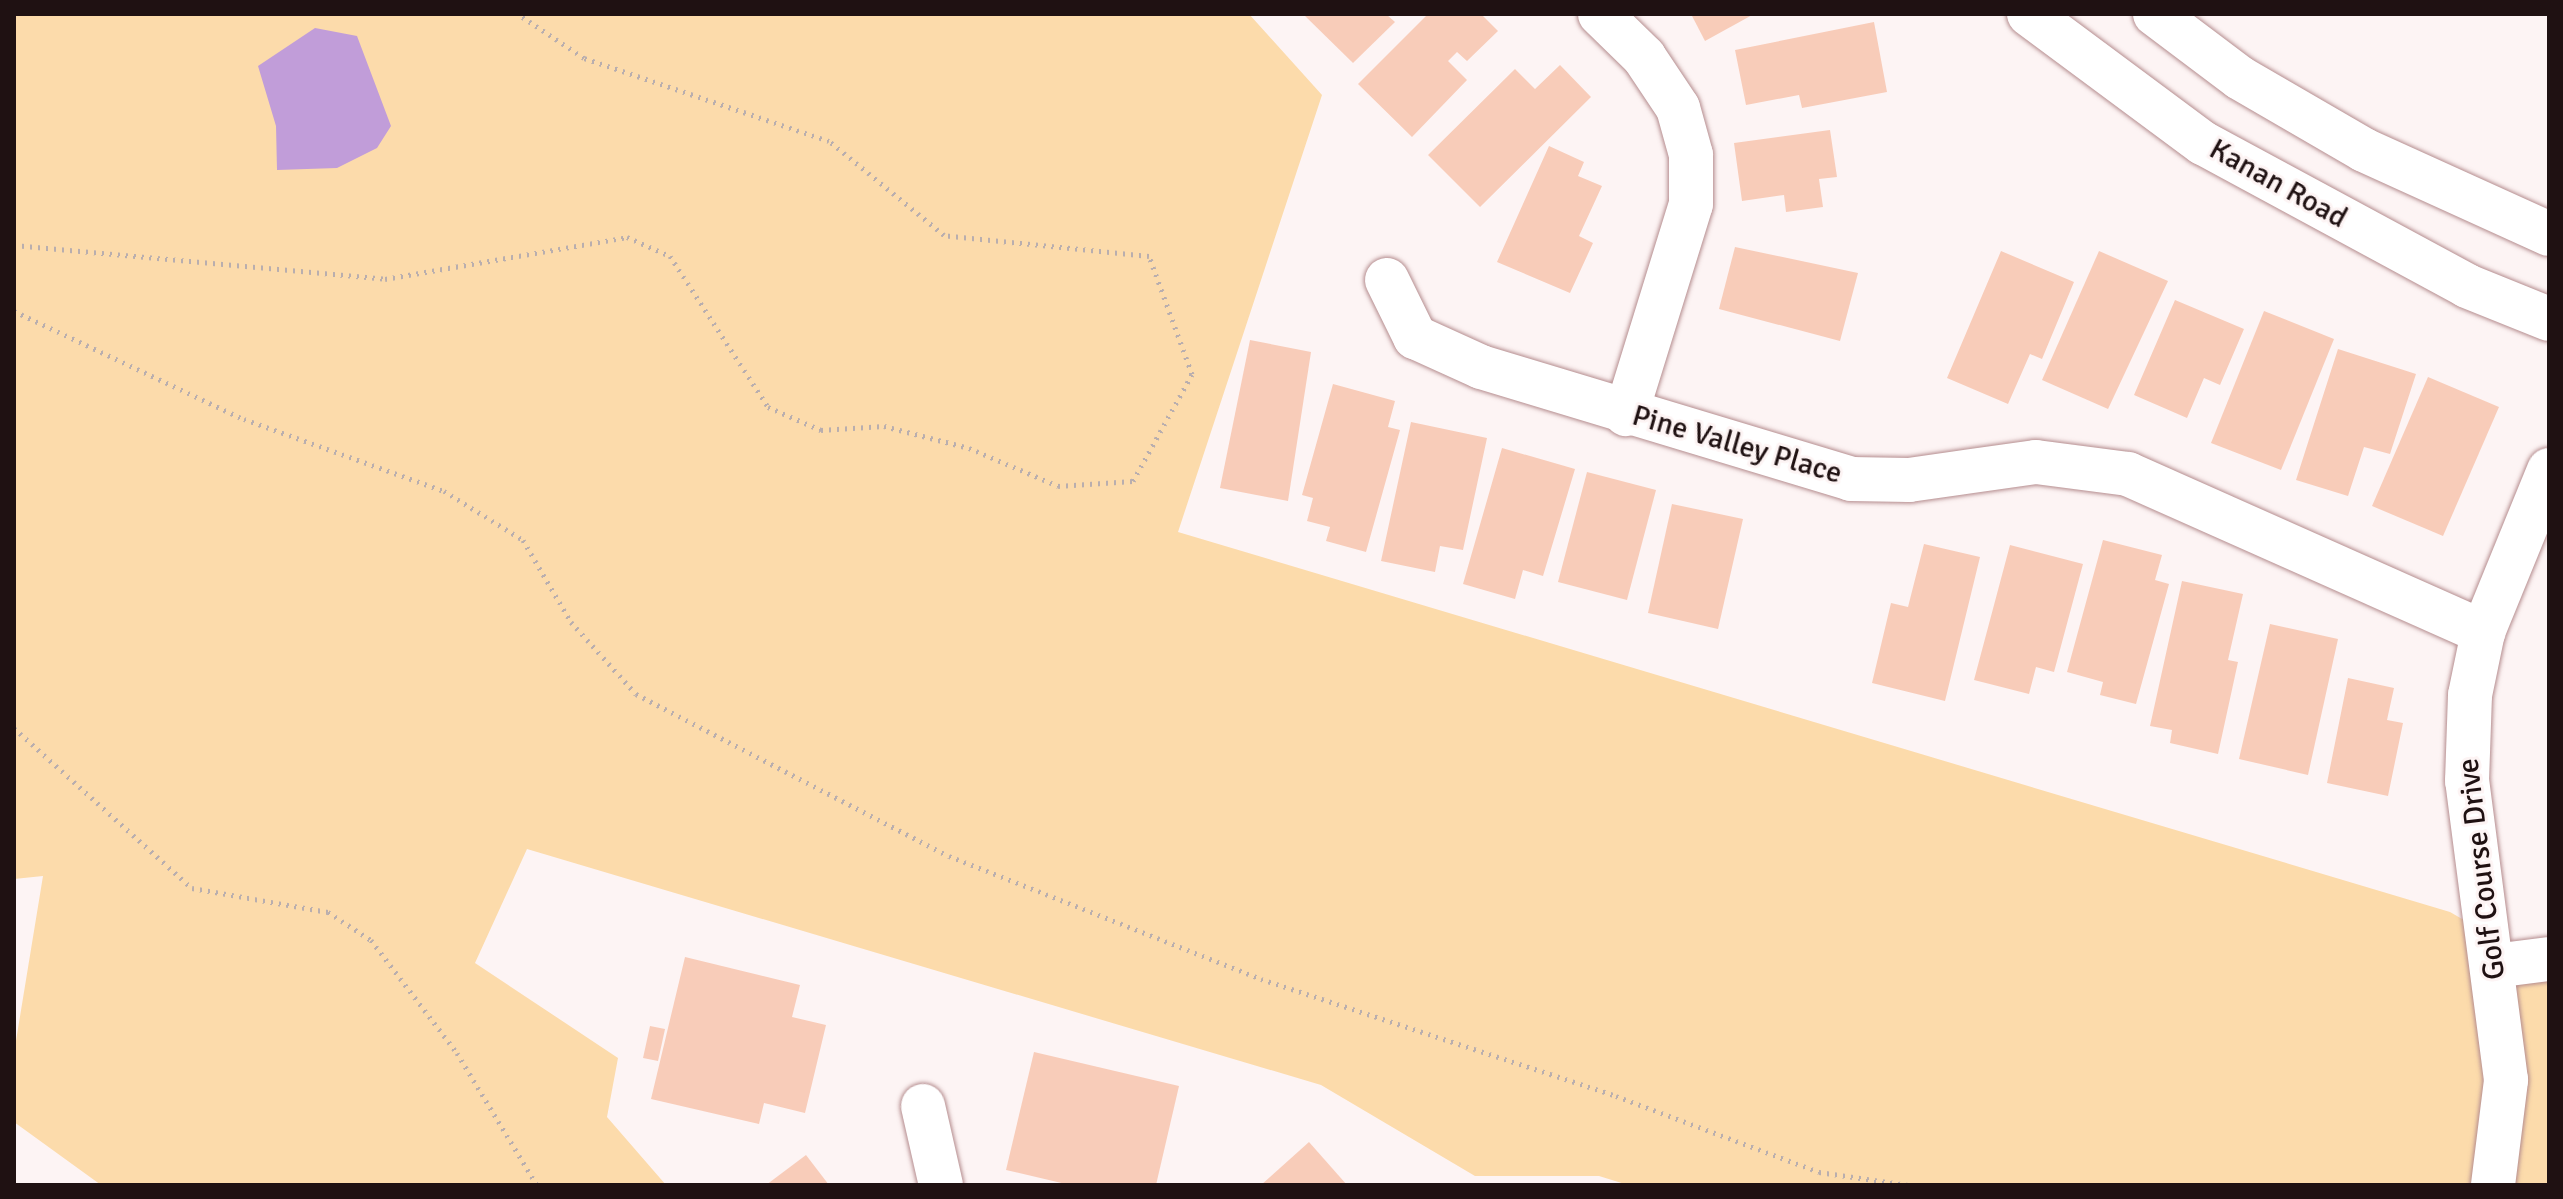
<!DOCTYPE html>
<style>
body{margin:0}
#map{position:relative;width:2563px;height:1199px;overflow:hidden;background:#fdf4f4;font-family:Signika,sans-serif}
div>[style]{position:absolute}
.green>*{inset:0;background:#fcdbab}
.water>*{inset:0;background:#c19dd9}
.building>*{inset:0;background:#f8ccb9}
.path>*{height:5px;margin-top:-2.5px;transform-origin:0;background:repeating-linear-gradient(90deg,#b9aeae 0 2px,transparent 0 8px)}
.roads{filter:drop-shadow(0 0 2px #b58d8f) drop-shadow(0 0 2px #b58d8f)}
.street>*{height:44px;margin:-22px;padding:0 22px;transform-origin:22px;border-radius:22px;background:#fff}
.secondary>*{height:44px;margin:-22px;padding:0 22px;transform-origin:22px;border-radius:22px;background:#fff}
span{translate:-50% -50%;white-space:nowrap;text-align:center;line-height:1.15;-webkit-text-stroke:6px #fdf4f4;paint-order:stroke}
.street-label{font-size:30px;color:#1f1112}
.frame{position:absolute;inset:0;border:16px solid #1f1112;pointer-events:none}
</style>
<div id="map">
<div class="green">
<i style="clip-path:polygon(14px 14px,1249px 14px,1322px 95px,1178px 532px,2450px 912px,2549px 969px,2549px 1185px,1628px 1185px,1599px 1176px,1475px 1176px,1321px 1085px,527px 849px,475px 963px,618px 1058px,607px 1117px,666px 1185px,101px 1185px,14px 1122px,14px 1053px,43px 876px,14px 879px)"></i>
</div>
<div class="water">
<i style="clip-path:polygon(315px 28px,357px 36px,391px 126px,377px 148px,337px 168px,277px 170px,276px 126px,258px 66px)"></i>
</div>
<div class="building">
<i style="clip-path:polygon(1303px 14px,1386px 14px,1395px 22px,1353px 63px)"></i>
<i style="clip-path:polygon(1428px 14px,1481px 14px,1498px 31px,1467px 61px,1457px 52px,1448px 61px,1467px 80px,1412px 137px,1358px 84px)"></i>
<i style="clip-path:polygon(1691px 14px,1754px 14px,1705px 41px)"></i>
<i style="clip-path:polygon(1874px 22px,1887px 92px,1802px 108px,1799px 95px,1746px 105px,1735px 50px)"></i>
<i style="clip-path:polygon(1560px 65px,1591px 97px,1480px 207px,1428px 155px,1515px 69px,1535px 89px)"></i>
<i style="clip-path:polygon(1830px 130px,1837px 177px,1819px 179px,1823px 207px,1786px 212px,1784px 195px,1742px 201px,1734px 143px)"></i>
<i style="clip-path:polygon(1549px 146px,1584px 162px,1578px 176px,1602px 186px,1579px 236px,1593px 243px,1570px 293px,1497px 262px)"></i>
<i style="clip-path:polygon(1735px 247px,1858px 273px,1840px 341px,1719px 309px)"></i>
<i style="clip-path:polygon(2001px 251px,2074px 282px,2042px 359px,2030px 354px,2008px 404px,1947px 378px)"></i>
<i style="clip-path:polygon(2099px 251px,2168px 281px,2108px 409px,2042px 380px)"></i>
<i style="clip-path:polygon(2175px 300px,2244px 329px,2220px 385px,2204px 378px,2187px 418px,2134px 395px)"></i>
<i style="clip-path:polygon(2264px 311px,2334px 339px,2281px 470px,2211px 443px)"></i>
<i style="clip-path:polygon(1250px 340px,1311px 352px,1288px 501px,1220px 488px)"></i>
<i style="clip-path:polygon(2338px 349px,2416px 374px,2390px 454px,2364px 447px,2348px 496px,2296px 480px)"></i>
<i style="clip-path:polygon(2428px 377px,2499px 407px,2443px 536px,2372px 506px)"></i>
<i style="clip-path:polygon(1333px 384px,1395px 401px,1388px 427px,1400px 430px,1366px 552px,1326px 541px,1330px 527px,1307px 521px,1313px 498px,1302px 495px)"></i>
<i style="clip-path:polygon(1411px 422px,1487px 438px,1463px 550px,1440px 546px,1435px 572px,1381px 561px)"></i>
<i style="clip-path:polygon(1502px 448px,1575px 469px,1543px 576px,1523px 570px,1515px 599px,1463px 584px)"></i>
<i style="clip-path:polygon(1587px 472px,1656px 490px,1627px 600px,1558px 582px)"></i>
<i style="clip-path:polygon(1672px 504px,1743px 519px,1718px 629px,1648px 613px)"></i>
<i style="clip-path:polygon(2103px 540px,2162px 555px,2155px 580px,2169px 584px,2136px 704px,2100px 695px,2103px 682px,2067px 672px)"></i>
<i style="clip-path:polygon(1924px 544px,1980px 557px,1945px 701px,1872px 683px,1891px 603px,1908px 607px)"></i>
<i style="clip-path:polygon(2010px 545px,2083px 564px,2054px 672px,2036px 667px,2029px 694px,1974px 680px)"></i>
<i style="clip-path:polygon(2182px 581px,2243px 594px,2228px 660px,2238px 662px,2218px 754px,2170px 743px,2172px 730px,2150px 726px)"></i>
<i style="clip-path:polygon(2270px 624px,2338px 639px,2308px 775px,2239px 759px)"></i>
<i style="clip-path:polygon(2348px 678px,2394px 688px,2387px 720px,2403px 723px,2388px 796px,2327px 783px)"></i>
<i style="clip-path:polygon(685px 957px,800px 985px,792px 1017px,826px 1025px,805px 1113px,764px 1103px,759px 1124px,651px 1099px)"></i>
<i style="clip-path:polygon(650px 1026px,665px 1029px,658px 1061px,643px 1058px)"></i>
<i style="clip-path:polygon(1034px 1052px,1179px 1086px,1156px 1185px,1070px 1185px,1006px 1170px)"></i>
<i style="clip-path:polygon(1309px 1142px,1347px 1185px,1261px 1185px)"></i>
<i style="clip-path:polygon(806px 1155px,829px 1185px,766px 1185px)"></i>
</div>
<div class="path">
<i style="left:14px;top:245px;width:373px;rotate:5.2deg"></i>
<i style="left:385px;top:279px;width:246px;rotate:-9.8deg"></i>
<i style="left:627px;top:237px;width:47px;rotate:23.8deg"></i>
<i style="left:670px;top:256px;width:180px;rotate:57deg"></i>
<i style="left:768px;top:407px;width:58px;rotate:23.5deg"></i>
<i style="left:821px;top:430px;width:63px;rotate:-3.6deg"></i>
<i style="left:884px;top:426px;width:88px;rotate:14.5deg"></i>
<i style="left:969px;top:448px;width:97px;rotate:23.1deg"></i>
<i style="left:1058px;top:486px;width:75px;rotate:-3.8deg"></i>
<i style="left:1133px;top:481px;width:122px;rotate:-61.1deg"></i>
<i style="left:1192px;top:374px;width:126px;rotate:-110deg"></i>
<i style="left:1149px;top:256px;width:206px;rotate:-174.2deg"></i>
<i style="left:944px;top:235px;width:149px;rotate:-140.7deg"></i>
<i style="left:829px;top:141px;width:259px;rotate:-161.3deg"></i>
<i style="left:584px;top:58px;width:79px;rotate:-146.3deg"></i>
<i style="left:14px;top:311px;width:254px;rotate:25.2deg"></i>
<i style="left:244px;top:419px;width:213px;rotate:19.8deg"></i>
<i style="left:444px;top:491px;width:93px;rotate:31.8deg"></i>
<i style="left:523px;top:540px;width:95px;rotate:59.7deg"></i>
<i style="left:571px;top:622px;width:97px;rotate:47.9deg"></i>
<i style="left:636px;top:694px;width:352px;rotate:27.4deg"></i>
<i style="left:949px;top:856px;width:335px;rotate:21.5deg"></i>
<i style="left:1261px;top:979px;width:374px;rotate:18.2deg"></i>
<i style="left:1616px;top:1096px;width:217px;rotate:20.5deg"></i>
<i style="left:1819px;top:1172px;width:90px;rotate:8.3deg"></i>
<i style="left:14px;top:728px;width:239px;rotate:42deg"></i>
<i style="left:192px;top:888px;width:138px;rotate:10deg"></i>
<i style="left:328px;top:912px;width:51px;rotate:33.1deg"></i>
<i style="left:371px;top:940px;width:142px;rotate:52.7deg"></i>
<i style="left:457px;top:1053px;width:154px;rotate:58.8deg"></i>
</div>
<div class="roads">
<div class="street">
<i style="left:1600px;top:14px;width:62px;rotate:44.3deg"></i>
<i style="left:1644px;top:57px;width:61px;rotate:56.3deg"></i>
<i style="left:1678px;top:108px;width:49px;rotate:74.5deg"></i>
<i style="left:1691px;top:155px;width:49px;rotate:90deg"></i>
<i style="left:1691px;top:204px;width:220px;rotate:107.2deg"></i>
<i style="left:1387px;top:280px;width:64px;rotate:63.8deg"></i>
<i style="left:1415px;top:337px;width:72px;rotate:24.4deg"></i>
<i style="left:1481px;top:367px;width:387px;rotate:16.8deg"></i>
<i style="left:1851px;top:479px;width:58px;rotate:1deg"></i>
<i style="left:1909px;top:480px;width:128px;rotate:-8.1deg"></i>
<i style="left:2036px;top:462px;width:93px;rotate:7.4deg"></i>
<i style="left:2128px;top:474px;width:389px;rotate:24deg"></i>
<i style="left:2494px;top:966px;width:55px;rotate:-7.3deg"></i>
<i style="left:923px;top:1106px;width:81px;rotate:77.2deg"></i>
<i style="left:2493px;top:1185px;width:106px;rotate:-82.9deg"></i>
<i style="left:2506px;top:1080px;width:302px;rotate:-97.4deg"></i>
<i style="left:2467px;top:781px;width:86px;rotate:-88deg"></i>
<i style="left:2470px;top:695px;width:64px;rotate:-78.3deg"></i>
<i style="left:2483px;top:632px;width:175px;rotate:-67.8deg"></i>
</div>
<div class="secondary">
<i style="left:2029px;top:14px;width:217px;rotate:36.6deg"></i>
<i style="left:2203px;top:143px;width:300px;rotate:28.4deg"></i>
<i style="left:2467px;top:286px;width:88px;rotate:21.9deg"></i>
<i style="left:2155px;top:14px;width:106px;rotate:37deg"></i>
<i style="left:2240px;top:78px;width:143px;rotate:30.1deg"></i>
<i style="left:2364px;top:150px;width:203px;rotate:24.4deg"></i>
</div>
</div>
<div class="street-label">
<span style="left:2278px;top:184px;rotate:29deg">Kanan Road</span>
<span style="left:1737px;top:445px;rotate:16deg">Pine Valley Place</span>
<span style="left:2482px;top:869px;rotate:-97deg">Golf Course Drive</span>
</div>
<div class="frame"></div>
</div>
